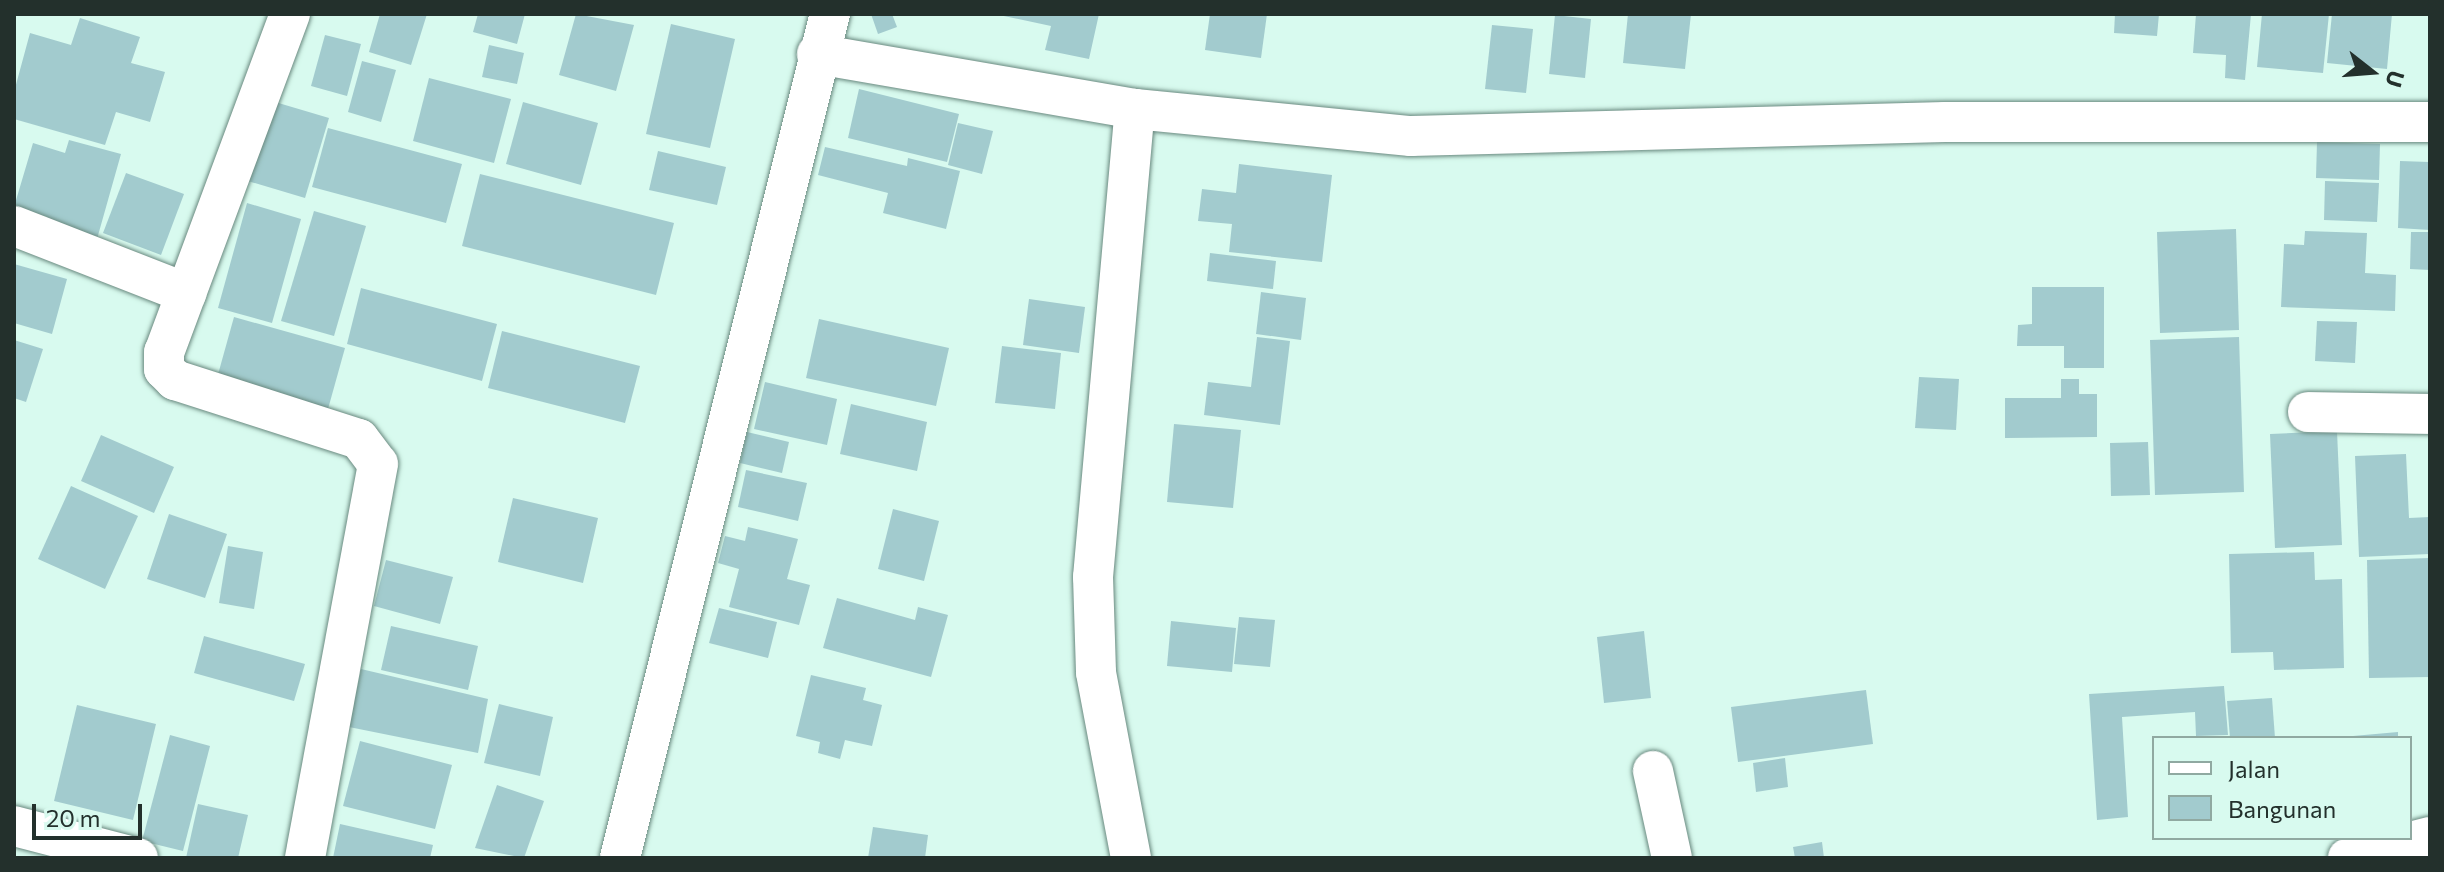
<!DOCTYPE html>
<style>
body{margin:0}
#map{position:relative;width:2444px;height:872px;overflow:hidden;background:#d8faef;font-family:Commissioner,sans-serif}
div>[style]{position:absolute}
.building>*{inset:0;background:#a2cbce}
.roads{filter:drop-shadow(0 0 2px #69897f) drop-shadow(0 0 2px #69897f)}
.minor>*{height:40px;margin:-20px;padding:0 20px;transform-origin:20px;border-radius:20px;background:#fff}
span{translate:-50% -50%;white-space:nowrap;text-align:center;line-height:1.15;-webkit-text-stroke:8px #d8faef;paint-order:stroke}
.frame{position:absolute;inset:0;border:16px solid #23302c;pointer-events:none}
.legend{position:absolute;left:2152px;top:736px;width:260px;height:104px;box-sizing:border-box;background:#d8faef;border:2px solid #90a9a1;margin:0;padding:10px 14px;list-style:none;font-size:24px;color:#23302c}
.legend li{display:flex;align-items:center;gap:16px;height:40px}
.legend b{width:40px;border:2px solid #90a9a1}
.north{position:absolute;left:2332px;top:32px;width:80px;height:80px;-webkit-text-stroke:6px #d8faef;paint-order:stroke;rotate:107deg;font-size:22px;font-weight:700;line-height:32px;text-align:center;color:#23302c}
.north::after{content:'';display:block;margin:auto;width:28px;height:36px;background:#23302c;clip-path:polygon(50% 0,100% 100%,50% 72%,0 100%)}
.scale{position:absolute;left:32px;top:804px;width:110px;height:36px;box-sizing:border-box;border:4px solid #23302c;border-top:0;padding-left:10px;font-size:24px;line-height:28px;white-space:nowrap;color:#23302c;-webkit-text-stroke:6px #d8faef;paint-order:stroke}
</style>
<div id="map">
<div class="building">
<i style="clip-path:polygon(380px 14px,427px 14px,411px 65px,369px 52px)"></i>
<i style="clip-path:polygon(478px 14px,525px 14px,517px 44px,473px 32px)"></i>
<i style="clip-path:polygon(576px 14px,634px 25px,616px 91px,559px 75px)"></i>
<i style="clip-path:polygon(871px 14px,892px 14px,897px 27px,878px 34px)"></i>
<i style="clip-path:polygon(1099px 14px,1089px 59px,1045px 50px,1051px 26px,999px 15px)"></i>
<i style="clip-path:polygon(1210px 14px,1267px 14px,1261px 58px,1205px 50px)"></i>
<i style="clip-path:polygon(1628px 14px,1691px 14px,1685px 69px,1623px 63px)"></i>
<i style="clip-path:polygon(2115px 14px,2159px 14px,2157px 36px,2114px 33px)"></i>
<i style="clip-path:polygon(2196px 14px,2251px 14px,2245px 80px,2225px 78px,2226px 55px,2193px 53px)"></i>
<i style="clip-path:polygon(2262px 14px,2329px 14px,2323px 73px,2257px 67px)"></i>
<i style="clip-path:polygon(2332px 14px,2392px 14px,2387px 69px,2327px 63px)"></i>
<i style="clip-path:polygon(1555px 15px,1591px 19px,1585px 78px,1549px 74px)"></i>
<i style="clip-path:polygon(80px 18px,140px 37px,131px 63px,165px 72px,150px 122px,116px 112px,105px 145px,14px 119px,14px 92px,30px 33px,71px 45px)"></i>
<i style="clip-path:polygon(671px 24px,735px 39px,710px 148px,646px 134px)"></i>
<i style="clip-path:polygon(1492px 25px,1533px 29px,1526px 93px,1485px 89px)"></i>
<i style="clip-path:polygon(325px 35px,361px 44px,347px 96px,311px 86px)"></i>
<i style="clip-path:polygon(489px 45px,524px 53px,517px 84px,482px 77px)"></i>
<i style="clip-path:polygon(362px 61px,396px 70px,381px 122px,348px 112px)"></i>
<i style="clip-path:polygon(429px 78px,511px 99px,494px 163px,413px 141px)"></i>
<i style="clip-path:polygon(859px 89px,959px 114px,947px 162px,848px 138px)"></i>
<i style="clip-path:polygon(265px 99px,329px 118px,305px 198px,241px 179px)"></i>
<i style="clip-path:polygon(523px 102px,598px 123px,581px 185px,506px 164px)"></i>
<i style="clip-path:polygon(958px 123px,993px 131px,982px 174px,948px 165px)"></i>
<i style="clip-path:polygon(328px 128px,462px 164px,446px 223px,312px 187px)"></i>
<i style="clip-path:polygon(69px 140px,121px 154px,97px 239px,45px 224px,47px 217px,14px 207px,33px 143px,65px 153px)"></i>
<i style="clip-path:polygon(2317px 142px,2380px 144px,2379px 180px,2316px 178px)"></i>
<i style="clip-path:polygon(825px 147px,907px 166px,908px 158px,960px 171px,946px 229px,883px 213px,888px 193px,818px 175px)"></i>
<i style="clip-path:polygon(658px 151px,726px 167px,717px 205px,649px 190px)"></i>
<i style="clip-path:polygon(2400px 161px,2429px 162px,2430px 230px,2398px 228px)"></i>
<i style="clip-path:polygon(1239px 164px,1332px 175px,1322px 262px,1229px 252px,1232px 224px,1198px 221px,1202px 189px,1236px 193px)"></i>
<i style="clip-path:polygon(126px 173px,184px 194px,161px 255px,103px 233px)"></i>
<i style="clip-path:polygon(480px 174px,674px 223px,656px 295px,462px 246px)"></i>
<i style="clip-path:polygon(2325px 181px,2379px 183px,2377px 222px,2324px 220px)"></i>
<i style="clip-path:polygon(247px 203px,301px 219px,272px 323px,218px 308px)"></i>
<i style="clip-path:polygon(314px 211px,366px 226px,334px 336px,281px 321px)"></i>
<i style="clip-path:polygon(2236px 229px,2239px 330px,2160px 333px,2157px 232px)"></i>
<i style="clip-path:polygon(2305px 231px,2367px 233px,2365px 273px,2396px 275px,2395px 311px,2281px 307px,2284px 244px,2304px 245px)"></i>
<i style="clip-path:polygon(2411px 232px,2430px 232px,2430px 270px,2410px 269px)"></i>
<i style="clip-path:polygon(1210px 253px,1276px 261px,1273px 289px,1207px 281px)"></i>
<i style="clip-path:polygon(14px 264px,67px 279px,52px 334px,14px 323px)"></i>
<i style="clip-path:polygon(2032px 287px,2104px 287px,2104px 368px,2064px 368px,2064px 346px,2017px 346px,2018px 325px,2032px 324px)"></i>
<i style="clip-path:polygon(361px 288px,497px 324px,482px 381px,347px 344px)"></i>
<i style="clip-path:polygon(1261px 292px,1306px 298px,1301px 340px,1256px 334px)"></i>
<i style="clip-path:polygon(1029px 299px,1085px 307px,1079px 353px,1023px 345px)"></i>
<i style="clip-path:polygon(234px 317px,345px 348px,328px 409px,217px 378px)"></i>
<i style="clip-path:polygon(819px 319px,949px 348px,936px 406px,806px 378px)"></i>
<i style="clip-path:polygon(2317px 321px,2357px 322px,2355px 363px,2315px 361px)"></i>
<i style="clip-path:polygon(502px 331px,640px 366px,625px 423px,488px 388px)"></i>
<i style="clip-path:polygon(1257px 337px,1290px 341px,1280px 425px,1204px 415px,1208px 382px,1251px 387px)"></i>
<i style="clip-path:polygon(2239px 337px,2244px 492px,2155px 495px,2150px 340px)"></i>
<i style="clip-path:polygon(14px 340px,43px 349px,26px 402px,14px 398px)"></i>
<i style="clip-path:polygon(1002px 346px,1061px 353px,1055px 409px,995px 403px)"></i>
<i style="clip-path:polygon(1919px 377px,1959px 379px,1956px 430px,1915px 428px)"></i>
<i style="clip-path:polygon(2061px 379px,2079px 379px,2079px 394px,2097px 394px,2097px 437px,2005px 438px,2005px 398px,2061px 398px)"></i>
<i style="clip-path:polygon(765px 382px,837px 399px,827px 445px,754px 429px)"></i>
<i style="clip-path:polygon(851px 404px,927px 422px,917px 471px,840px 454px)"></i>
<i style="clip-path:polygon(1174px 424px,1241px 430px,1233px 508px,1167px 502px)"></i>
<i style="clip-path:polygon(2337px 431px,2342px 545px,2275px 548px,2270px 434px)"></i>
<i style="clip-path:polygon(747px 432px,789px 442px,782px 473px,740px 463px)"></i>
<i style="clip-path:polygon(101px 435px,174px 467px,154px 513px,81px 481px)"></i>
<i style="clip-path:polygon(2148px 442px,2150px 495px,2111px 496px,2110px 443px)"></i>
<i style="clip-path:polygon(2406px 454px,2409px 518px,2430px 517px,2430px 554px,2359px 557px,2355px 456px)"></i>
<i style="clip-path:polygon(746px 470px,807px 483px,798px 521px,738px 507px)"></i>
<i style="clip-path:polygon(71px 486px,138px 516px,105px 589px,38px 559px)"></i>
<i style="clip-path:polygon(513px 498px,598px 518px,583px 583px,498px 562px)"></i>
<i style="clip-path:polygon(893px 509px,939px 521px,924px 581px,878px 569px)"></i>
<i style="clip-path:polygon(169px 514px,227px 534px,205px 598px,147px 579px)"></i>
<i style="clip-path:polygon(748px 527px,798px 539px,787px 579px,810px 585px,799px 625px,729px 607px,739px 569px,718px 563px,725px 536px,745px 541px)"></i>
<i style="clip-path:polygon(228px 546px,263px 552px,254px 609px,219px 603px)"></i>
<i style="clip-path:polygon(2314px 552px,2315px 580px,2342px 579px,2344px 668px,2274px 670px,2273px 652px,2231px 653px,2229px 554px)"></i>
<i style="clip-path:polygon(2430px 558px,2430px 677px,2369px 678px,2367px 560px)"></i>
<i style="clip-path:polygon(386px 560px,453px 577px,440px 624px,374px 606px)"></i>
<i style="clip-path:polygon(837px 598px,915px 620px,918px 607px,948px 615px,931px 677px,823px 648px)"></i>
<i style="clip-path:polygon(719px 608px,777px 622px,768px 658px,709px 643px)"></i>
<i style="clip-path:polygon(1239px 617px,1275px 620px,1270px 667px,1234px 664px)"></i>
<i style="clip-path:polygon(1171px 621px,1236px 628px,1232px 672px,1167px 666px)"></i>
<i style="clip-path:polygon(391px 626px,478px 646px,468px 690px,381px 670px)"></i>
<i style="clip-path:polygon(1644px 631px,1651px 698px,1604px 703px,1597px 637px)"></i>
<i style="clip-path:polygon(204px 636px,305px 664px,294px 701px,194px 673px)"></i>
<i style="clip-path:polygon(361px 669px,488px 699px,478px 753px,349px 727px)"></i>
<i style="clip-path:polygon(811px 675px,866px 688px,863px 700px,882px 705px,872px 746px,845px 740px,840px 759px,818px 753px,820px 742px,796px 736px)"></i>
<i style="clip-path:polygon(2224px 686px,2228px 735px,2196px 736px,2195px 712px,2122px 717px,2128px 817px,2097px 820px,2089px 694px)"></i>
<i style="clip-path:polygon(1866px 690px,1873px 744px,1738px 762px,1731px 707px)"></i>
<i style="clip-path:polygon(2272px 698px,2275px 738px,2230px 738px,2227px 701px)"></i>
<i style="clip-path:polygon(499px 704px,553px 717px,540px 776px,484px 763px)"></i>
<i style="clip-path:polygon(77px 705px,156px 724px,133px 820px,54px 801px)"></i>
<i style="clip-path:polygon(2398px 732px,2398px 738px,2353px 738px,2353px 736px)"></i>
<i style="clip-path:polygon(170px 735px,210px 746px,183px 851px,142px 841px)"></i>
<i style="clip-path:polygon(360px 741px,452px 765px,435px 829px,343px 806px)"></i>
<i style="clip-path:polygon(1785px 758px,1788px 787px,1756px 792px,1753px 763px)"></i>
<i style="clip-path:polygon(497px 785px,544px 801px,524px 858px,475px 848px)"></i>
<i style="clip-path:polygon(198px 804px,248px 815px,238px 858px,186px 858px)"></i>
<i style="clip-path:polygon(340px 824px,433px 845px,430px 858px,333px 858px)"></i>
<i style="clip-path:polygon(873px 827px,928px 835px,925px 858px,868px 858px)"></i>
<i style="clip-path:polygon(1822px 842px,1824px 858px,1795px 858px,1793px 847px)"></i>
</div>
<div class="roads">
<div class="minor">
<i style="left:290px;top:14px;width:361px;rotate:110.4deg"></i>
<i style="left:164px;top:352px;width:17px;rotate:90deg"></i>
<i style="left:164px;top:369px;width:16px;rotate:45deg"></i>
<i style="left:175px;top:380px;width:193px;rotate:17.8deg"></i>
<i style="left:359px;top:439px;width:31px;rotate:53deg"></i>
<i style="left:378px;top:464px;width:401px;rotate:100.5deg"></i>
<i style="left:817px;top:54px;width:323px;rotate:9.8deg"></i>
<i style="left:1135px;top:109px;width:277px;rotate:5.6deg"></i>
<i style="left:1411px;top:136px;width:534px;rotate:-1.5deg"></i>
<i style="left:1945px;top:122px;width:485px"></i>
<i style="left:14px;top:226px;width:185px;rotate:21.3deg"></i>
<i style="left:2308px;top:412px;width:122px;rotate:0.9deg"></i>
<i style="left:1653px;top:771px;width:89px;rotate:77.7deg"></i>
<i style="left:14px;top:826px;width:128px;rotate:14.5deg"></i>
<i style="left:620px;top:858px;width:870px;rotate:-76.03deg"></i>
<i style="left:1131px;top:858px;width:189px;rotate:-100.7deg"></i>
<i style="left:1096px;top:672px;width:95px;rotate:-91.8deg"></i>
<i style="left:1093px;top:577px;width:470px;rotate:-84.9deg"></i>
<i style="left:2348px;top:858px;width:85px;rotate:-14.4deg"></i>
</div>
</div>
<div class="frame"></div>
<ul class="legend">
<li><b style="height:10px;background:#fff"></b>Jalan</li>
<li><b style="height:22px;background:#a2cbce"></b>Bangunan</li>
</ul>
<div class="north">U</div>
<div class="scale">20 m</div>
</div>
